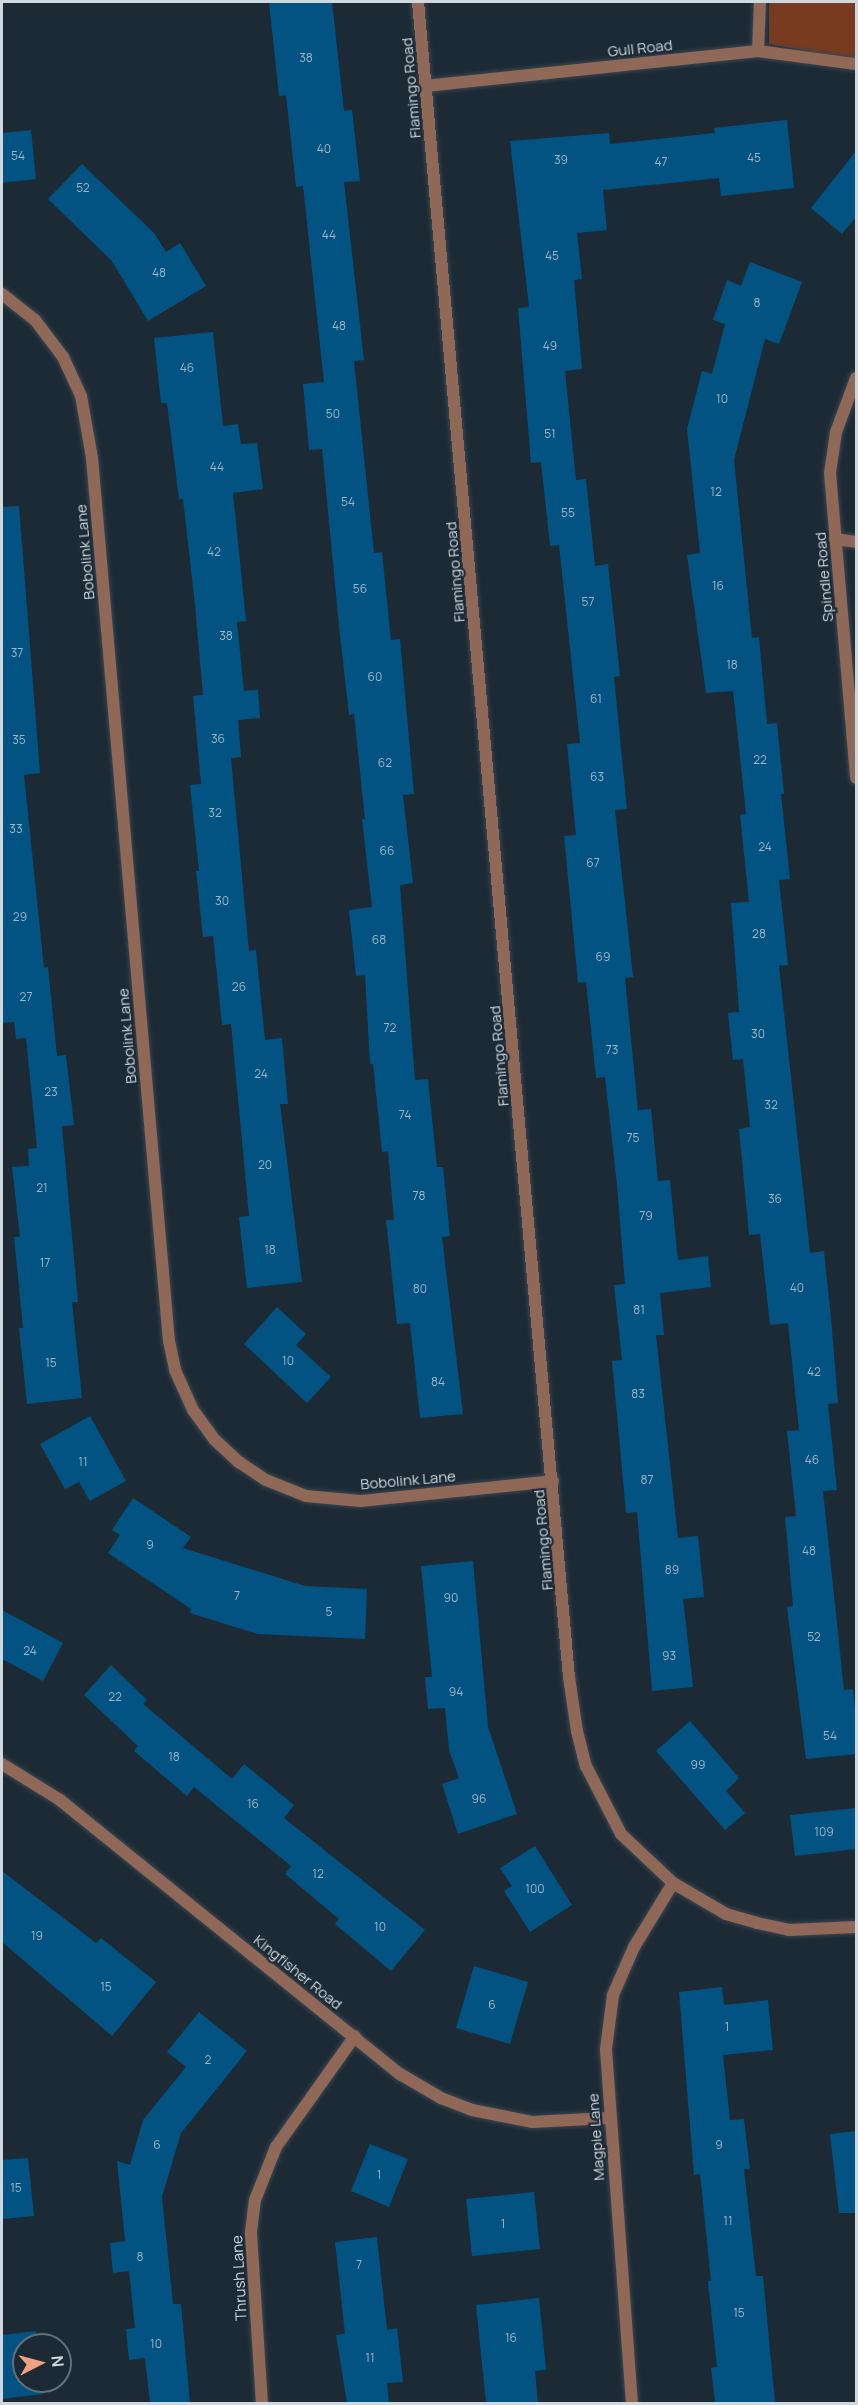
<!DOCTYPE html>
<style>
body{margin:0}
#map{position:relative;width:858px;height:2405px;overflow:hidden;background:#1c2a35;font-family:Manrope,sans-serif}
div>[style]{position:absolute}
.green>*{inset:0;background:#793b1f}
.building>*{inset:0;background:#025381}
.roads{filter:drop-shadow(0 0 2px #394650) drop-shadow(0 0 2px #394650)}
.street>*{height:12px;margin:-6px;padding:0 6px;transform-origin:6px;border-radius:6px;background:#8f6857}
span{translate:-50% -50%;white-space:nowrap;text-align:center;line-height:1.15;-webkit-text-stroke:4.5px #1c2a35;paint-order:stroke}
.number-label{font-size:12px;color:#9cb7c8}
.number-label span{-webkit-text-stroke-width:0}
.street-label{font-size:15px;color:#cfd8df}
.frame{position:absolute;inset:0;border:3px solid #cfd8df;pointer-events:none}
.north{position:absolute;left:12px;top:2333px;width:60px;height:60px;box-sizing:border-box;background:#1c2a35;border:2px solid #647079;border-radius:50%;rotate:84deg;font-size:16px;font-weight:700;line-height:24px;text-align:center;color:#cfd8df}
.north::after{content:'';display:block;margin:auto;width:21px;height:27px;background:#f2a17e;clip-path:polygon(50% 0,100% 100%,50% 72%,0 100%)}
</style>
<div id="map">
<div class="green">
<i style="clip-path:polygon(769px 2px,856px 2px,856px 60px,769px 44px)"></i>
</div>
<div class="building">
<i style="clip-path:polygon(269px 2px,332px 2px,344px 111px,352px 110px,360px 181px,344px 182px,364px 360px,354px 361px,374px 553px,382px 552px,391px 640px,400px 639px,414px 794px,403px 795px,413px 883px,400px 885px,415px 1080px,428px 1079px,437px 1167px,443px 1167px,450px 1236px,442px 1237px,463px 1414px,420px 1418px,410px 1323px,397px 1324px,386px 1220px,394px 1220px,388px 1151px,382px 1152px,373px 1064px,370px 1064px,365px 975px,356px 976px,349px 910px,372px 907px,362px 819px,365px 819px,354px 714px,349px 715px,339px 626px,322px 449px,309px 450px,303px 384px,324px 382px,303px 186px,296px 187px,286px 95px,279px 96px)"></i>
<i style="clip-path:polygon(787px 120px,794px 188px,721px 196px,719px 178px,603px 190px,607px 230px,577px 233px,582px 279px,574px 280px,582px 369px,565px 371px,576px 480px,586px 479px,595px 566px,608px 564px,620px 676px,614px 677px,627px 809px,615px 810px,633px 977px,625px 978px,638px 1110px,651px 1109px,658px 1181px,670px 1180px,678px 1260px,708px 1256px,711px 1287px,660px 1293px,664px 1335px,656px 1335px,678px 1538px,698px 1536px,704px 1597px,683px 1599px,693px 1687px,652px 1691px,637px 1512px,626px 1513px,612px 1361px,622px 1360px,614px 1285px,625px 1284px,617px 1185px,605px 1077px,596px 1078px,586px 982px,578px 983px,564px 836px,576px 835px,567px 744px,580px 743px,559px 545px,550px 546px,541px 462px,531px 463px,518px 308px,529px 307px,510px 141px,609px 133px,610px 144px,715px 133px,714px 128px)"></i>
<i style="clip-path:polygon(31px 130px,36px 179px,2px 183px,2px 133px)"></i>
<i style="clip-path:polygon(856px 151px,856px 217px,842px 234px,811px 208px)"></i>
<i style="clip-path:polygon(82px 164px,154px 233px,166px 252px,180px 243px,206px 286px,148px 321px,112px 261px,48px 199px)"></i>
<i style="clip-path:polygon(750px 262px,802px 282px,779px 344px,765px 339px,734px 460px,752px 638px,759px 637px,767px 724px,777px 723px,784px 794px,781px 794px,790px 879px,779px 880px,788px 965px,779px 966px,810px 1253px,824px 1251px,831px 1318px,838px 1403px,828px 1404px,837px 1490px,823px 1491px,844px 1690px,853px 1689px,856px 1718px,856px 1754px,806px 1759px,787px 1607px,793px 1606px,785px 1517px,796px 1516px,787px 1431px,799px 1430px,788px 1323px,770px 1325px,760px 1234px,749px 1235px,739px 1129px,750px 1127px,743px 1059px,733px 1060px,728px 1013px,739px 1012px,731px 903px,749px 902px,740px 815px,746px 814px,733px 691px,706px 693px,687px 555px,700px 553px,687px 429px,702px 371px,712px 374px,725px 324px,713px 320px,727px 280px,741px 286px)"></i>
<i style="clip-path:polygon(213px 332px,223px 426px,238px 424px,241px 444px,257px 443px,263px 489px,233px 493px,246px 621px,237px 622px,244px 691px,258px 690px,260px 718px,238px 720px,241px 757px,231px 758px,249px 951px,256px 950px,265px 1040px,282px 1038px,288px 1104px,280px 1104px,302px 1282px,247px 1288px,239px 1217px,249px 1216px,231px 1024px,222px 1025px,213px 936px,203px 937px,196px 871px,199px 871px,190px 785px,201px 784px,193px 696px,203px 695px,195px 605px,183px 499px,179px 499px,167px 403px,161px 403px,154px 338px)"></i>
<i style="clip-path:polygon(19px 506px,40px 773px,24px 775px,44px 968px,48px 967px,57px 1056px,66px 1055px,74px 1125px,62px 1126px,78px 1302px,72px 1302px,82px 1398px,27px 1404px,19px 1328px,23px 1328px,14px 1237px,20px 1237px,12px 1167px,29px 1166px,28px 1149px,37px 1148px,26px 1038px,16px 1039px,14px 1022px,2px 1023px,2px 507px)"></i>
<i style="clip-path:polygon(277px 1307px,306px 1334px,296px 1345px,331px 1377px,307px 1403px,244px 1344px)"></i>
<i style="clip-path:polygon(90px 1416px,126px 1481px,90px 1501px,79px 1482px,65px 1489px,40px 1444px)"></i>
<i style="clip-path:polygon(133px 1498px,191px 1537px,183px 1548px,305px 1586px,367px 1589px,365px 1639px,258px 1634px,190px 1613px,191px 1609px,108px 1553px,120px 1535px,112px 1530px)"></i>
<i style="clip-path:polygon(473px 1561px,488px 1727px,517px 1814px,458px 1834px,442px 1784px,459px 1778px,449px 1750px,445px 1708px,428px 1709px,425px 1677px,432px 1677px,421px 1566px)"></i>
<i style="clip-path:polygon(2px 1610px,63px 1643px,43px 1681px,2px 1659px)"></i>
<i style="clip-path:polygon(111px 1665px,147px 1700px,143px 1704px,232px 1779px,244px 1764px,294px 1805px,284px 1818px,425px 1930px,391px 1971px,335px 1924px,339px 1919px,285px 1874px,291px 1866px,194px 1787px,187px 1796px,134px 1751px,138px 1746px,84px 1695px)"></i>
<i style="clip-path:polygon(690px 1721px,739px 1778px,726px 1791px,745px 1813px,725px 1830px,656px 1751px)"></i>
<i style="clip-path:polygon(856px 1808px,856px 1849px,795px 1856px,790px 1815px)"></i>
<i style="clip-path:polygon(535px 1846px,572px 1905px,530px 1932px,504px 1891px,512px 1886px,500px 1868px)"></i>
<i style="clip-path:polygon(2px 1871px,96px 1943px,101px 1938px,156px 1982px,112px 2036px,2px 1942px)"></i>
<i style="clip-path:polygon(474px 1966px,528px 1982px,510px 2044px,456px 2028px)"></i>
<i style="clip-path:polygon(722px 1987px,724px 2005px,768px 2000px,773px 2050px,723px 2055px,730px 2120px,744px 2119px,750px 2169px,744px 2169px,756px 2276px,763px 2276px,775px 2403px,715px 2403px,711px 2368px,717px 2367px,708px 2281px,711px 2281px,700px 2174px,694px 2175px,679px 1992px)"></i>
<i style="clip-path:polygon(199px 2012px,247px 2051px,181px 2133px,162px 2197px,173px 2304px,181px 2304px,190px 2403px,150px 2403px,145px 2358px,129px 2360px,126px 2329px,135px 2328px,129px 2271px,113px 2273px,110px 2243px,125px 2241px,117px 2161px,130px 2165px,143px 2120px,186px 2067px,167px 2052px)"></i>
<i style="clip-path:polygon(856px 2131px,856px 2213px,839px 2213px,830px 2134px)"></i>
<i style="clip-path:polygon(370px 2144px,408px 2159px,389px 2207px,351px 2191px)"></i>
<i style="clip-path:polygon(28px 2158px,34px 2216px,2px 2219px,2px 2160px)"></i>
<i style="clip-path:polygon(534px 2192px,540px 2249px,472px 2256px,466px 2199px)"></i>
<i style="clip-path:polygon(377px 2237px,387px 2330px,397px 2328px,403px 2382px,387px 2383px,389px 2403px,347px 2403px,336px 2335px,345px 2334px,335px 2242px)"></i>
<i style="clip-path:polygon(539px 2298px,546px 2370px,535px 2371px,538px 2403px,486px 2403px,476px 2305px)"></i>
<i style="clip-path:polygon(36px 2331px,38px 2345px,24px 2345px,24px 2381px,42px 2381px,43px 2394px,2px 2399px,2px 2335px)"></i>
</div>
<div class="roads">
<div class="street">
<i style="left:418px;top:2px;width:1682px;rotate:84.85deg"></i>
<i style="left:569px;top:1677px;width:55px;rotate:81.6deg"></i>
<i style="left:577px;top:1731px;width:36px;rotate:76deg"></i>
<i style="left:586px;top:1766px;width:76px;rotate:62.8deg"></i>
<i style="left:621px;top:1834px;width:71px;rotate:43.3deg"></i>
<i style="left:673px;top:1883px;width:61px;rotate:30.3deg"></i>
<i style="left:726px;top:1914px;width:32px;rotate:16deg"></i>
<i style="left:757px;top:1923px;width:33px;rotate:12deg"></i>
<i style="left:789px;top:1930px;width:67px;rotate:-2.6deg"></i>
<i style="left:758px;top:51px;width:49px;rotate:-87.7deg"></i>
<i style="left:425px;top:86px;width:335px;rotate:-6deg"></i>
<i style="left:758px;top:51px;width:99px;rotate:7.6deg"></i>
<i style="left:2px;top:294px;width:42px;rotate:38.2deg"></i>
<i style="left:35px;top:320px;width:46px;rotate:52.9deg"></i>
<i style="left:63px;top:357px;width:43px;rotate:65.2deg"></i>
<i style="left:81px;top:396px;width:63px;rotate:79.9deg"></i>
<i style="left:92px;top:458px;width:886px;rotate:85.02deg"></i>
<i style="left:169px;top:1341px;width:30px;rotate:78deg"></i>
<i style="left:175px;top:1370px;width:44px;rotate:65.8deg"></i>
<i style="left:193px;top:1410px;width:37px;rotate:54deg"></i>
<i style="left:215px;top:1440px;width:33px;rotate:43deg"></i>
<i style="left:239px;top:1462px;width:32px;rotate:34deg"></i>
<i style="left:266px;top:1480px;width:43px;rotate:21.8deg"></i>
<i style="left:306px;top:1496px;width:55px;rotate:5.2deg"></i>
<i style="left:361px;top:1501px;width:193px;rotate:-5.9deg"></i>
<i style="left:856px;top:378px;width:58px;rotate:110.3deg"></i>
<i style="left:836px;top:432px;width:41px;rotate:98.3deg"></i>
<i style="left:830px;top:473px;width:306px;rotate:85.1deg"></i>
<i style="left:835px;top:539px;width:21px;rotate:8deg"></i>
<i style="left:2px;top:1764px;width:68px;rotate:31.8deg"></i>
<i style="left:60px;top:1800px;width:437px;rotate:38.9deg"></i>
<i style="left:400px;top:2074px;width:48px;rotate:30.3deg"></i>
<i style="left:441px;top:2098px;width:33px;rotate:21deg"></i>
<i style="left:472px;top:2110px;width:61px;rotate:11.3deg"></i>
<i style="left:532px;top:2122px;width:77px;rotate:-3deg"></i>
<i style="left:262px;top:2404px;width:172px;rotate:-93.7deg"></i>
<i style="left:251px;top:2232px;width:32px;rotate:-83deg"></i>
<i style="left:255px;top:2200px;width:57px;rotate:-68.4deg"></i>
<i style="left:276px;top:2147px;width:136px;rotate:-54.6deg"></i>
<i style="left:632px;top:2404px;width:356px;rotate:-94.2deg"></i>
<i style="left:606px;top:2049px;width:54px;rotate:-82.6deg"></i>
<i style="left:613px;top:1995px;width:52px;rotate:-66.4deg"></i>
<i style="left:634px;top:1947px;width:75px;rotate:-58.6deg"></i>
</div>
</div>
<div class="number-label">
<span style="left:306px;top:58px">38</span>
<span style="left:324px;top:149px">40</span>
<span style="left:18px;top:156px">54</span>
<span style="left:754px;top:158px">45</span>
<span style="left:561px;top:160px">39</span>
<span style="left:661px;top:162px">47</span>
<span style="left:83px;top:188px">52</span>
<span style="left:329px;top:235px">44</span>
<span style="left:552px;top:256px">45</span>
<span style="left:159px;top:273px">48</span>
<span style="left:757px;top:303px">8</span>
<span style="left:339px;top:326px">48</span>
<span style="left:550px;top:346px">49</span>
<span style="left:187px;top:368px">46</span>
<span style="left:722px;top:399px">10</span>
<span style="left:333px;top:414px">50</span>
<span style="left:550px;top:434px">51</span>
<span style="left:217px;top:467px">44</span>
<span style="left:716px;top:492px">12</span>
<span style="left:348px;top:502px">54</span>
<span style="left:568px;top:513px">55</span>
<span style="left:214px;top:552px">42</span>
<span style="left:718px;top:586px">16</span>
<span style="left:360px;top:589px">56</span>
<span style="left:588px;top:602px">57</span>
<span style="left:226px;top:636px">38</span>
<span style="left:17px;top:653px">37</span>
<span style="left:732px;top:665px">18</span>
<span style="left:375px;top:677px">60</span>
<span style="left:596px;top:699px">61</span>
<span style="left:218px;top:739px">36</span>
<span style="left:19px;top:740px">35</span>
<span style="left:760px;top:760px">22</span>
<span style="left:385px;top:763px">62</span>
<span style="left:597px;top:777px">63</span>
<span style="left:215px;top:813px">32</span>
<span style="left:16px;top:829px">33</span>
<span style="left:765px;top:847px">24</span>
<span style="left:387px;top:851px">66</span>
<span style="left:593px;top:863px">67</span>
<span style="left:222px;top:901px">30</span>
<span style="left:20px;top:917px">29</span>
<span style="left:759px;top:934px">28</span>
<span style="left:379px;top:940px">68</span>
<span style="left:603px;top:957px">69</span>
<span style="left:239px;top:987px">26</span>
<span style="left:26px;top:997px">27</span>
<span style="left:390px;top:1028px">72</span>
<span style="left:758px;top:1034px">30</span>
<span style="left:612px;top:1050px">73</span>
<span style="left:261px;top:1074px">24</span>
<span style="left:51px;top:1092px">23</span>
<span style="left:771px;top:1105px">32</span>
<span style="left:405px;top:1115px">74</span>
<span style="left:633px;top:1138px">75</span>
<span style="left:265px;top:1165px">20</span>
<span style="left:42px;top:1188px">21</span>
<span style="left:419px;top:1196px">78</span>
<span style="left:775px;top:1199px">36</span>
<span style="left:646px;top:1216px">79</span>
<span style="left:270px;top:1250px">18</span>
<span style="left:45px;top:1263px">17</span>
<span style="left:797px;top:1288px">40</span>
<span style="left:420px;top:1289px">80</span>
<span style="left:639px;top:1310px">81</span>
<span style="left:288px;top:1361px">10</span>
<span style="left:51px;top:1363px">15</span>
<span style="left:814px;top:1372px">42</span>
<span style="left:438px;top:1382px">84</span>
<span style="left:638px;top:1394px">83</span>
<span style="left:812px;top:1460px">46</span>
<span style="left:83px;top:1462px">11</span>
<span style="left:647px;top:1480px">87</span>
<span style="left:150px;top:1545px">9</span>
<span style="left:809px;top:1551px">48</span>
<span style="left:672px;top:1570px">89</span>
<span style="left:237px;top:1596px">7</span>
<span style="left:451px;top:1598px">90</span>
<span style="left:329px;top:1612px">5</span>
<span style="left:814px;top:1637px">52</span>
<span style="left:30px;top:1651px">24</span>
<span style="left:669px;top:1656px">93</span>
<span style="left:456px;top:1692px">94</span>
<span style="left:115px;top:1697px">22</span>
<span style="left:830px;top:1736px">54</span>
<span style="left:174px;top:1757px">18</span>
<span style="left:698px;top:1765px">99</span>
<span style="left:479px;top:1799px">96</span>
<span style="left:253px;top:1804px">16</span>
<span style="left:824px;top:1832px">109</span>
<span style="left:318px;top:1874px">12</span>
<span style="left:535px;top:1889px">100</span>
<span style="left:380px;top:1927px">10</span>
<span style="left:37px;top:1936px">19</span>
<span style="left:106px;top:1987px">15</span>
<span style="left:492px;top:2005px">6</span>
<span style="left:727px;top:2027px">1</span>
<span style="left:208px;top:2060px">2</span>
<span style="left:157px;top:2145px">6</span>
<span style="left:719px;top:2145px">9</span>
<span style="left:379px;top:2175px">1</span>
<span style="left:16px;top:2188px">15</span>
<span style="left:728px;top:2221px">11</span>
<span style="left:503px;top:2224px">1</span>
<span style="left:140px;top:2257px">8</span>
<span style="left:359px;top:2265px">7</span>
<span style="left:739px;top:2313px">15</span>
<span style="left:511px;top:2338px">16</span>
<span style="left:156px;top:2344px">10</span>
<span style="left:370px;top:2358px">11</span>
</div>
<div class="street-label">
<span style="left:640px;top:48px;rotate:-6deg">Gull Road</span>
<span style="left:411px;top:88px;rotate:-95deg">Flamingo Road</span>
<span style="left:85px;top:552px;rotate:-95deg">Bobolink Lane</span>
<span style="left:455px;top:572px;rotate:-95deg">Flamingo Road</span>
<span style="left:824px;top:577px;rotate:-95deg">Spindle Road</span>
<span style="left:127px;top:1036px;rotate:-95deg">Bobolink Lane</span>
<span style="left:499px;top:1056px;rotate:-95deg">Flamingo Road</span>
<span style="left:408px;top:1480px;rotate:-5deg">Bobolink Lane</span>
<span style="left:543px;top:1540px;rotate:-95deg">Flamingo Road</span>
<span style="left:298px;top:1972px;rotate:39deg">Kingfisher Road</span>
<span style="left:596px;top:2137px;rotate:-94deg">Magpie Lane</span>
<span style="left:239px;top:2278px;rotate:-93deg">Thrush Lane</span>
</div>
<div class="frame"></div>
<div class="north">N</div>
</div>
